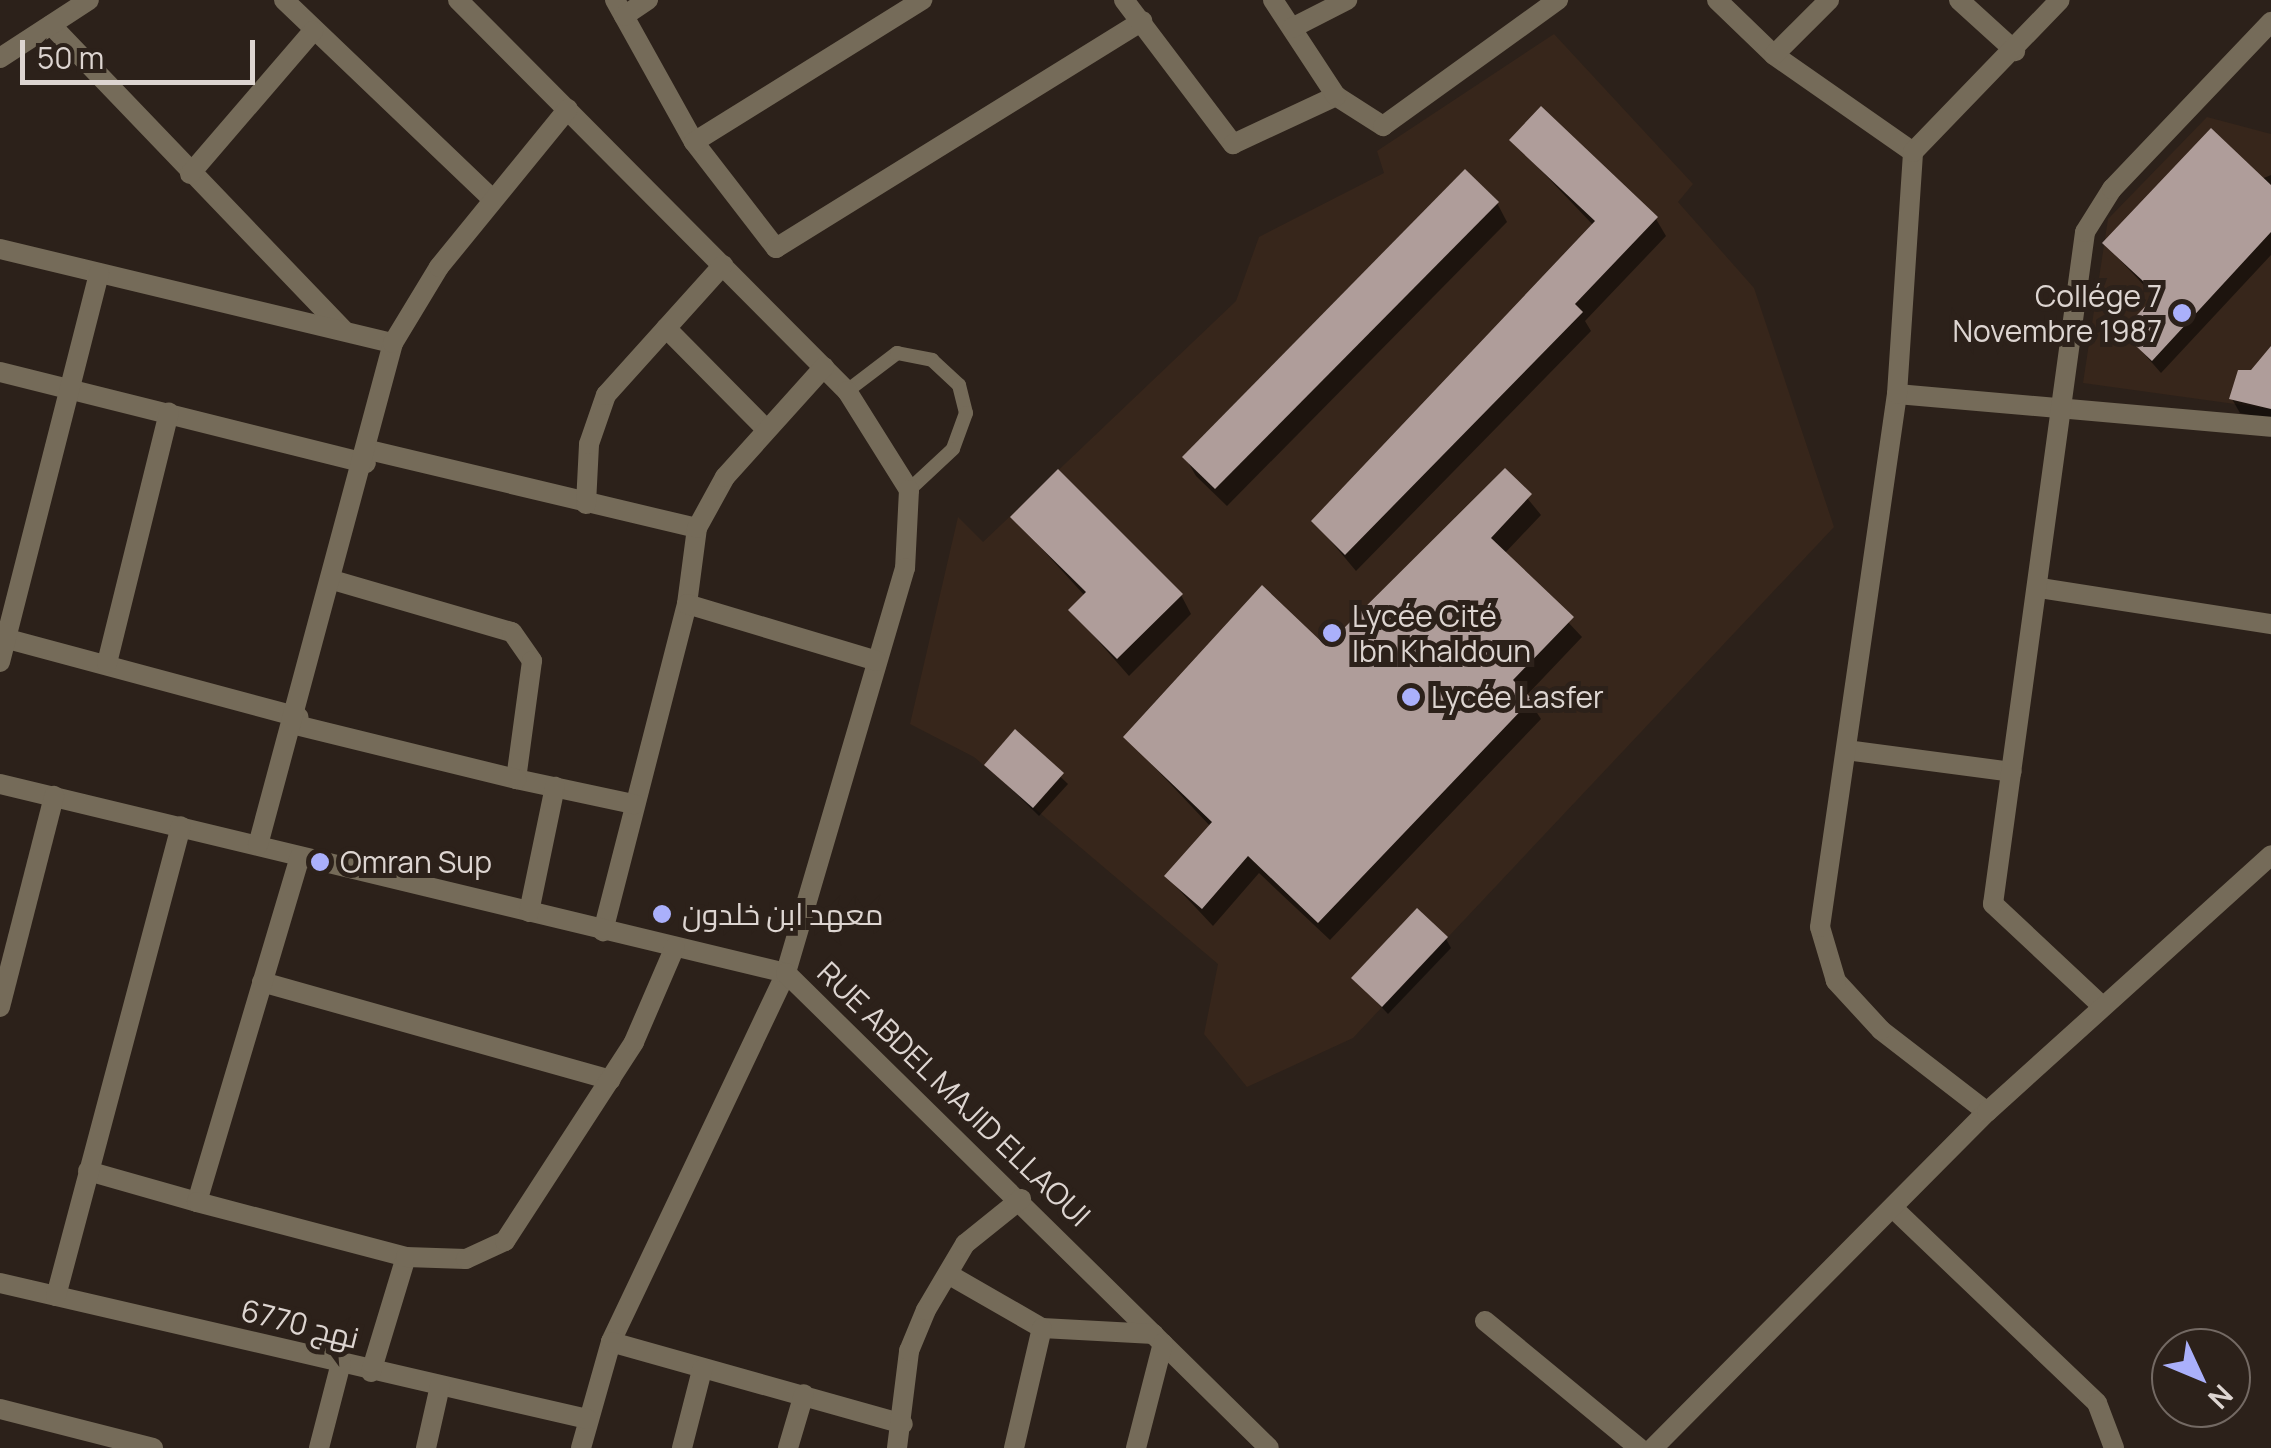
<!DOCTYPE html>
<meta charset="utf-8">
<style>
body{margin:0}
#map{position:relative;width:2271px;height:1448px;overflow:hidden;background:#2c211a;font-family:Manrope,Cairo,sans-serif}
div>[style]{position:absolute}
.built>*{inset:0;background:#37261b}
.shadow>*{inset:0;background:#0007}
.building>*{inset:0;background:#af9d9a}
.service>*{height:14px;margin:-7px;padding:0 7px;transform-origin:7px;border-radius:7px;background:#756b59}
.minor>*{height:20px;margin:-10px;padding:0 10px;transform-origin:10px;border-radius:10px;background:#756b59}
.tertiary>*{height:20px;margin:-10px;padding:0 10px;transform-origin:10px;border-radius:10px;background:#756b59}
.dots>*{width:28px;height:28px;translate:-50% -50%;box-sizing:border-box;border:5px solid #2c211a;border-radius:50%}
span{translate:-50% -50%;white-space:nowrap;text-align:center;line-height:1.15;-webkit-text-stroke:10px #2c211a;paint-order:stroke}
.poi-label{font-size:30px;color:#ddd5d1}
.right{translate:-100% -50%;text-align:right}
.left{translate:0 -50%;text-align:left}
.street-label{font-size:30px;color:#ddd5d1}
.north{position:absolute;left:2151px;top:1328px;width:100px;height:100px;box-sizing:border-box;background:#2c211a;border:2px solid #736963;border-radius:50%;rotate:134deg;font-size:28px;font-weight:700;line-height:40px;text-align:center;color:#ddd5d1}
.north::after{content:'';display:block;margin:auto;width:35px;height:45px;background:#aab0fb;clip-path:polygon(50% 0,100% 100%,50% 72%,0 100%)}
.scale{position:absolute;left:20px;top:40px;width:235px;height:45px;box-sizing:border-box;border:5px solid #ddd5d1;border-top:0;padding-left:12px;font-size:30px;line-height:35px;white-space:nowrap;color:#ddd5d1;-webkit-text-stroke:8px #2c211a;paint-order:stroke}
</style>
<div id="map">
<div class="built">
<i style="clip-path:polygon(1554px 34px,1693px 184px,1678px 202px,1754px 288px,1834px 527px,1353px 1038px,1247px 1087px,1204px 1034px,1218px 964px,974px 757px,910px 724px,958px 517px,983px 542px,1236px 301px,1259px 237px,1384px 173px,1377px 151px)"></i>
<i style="clip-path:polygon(2207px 117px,2271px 134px,2271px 409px,2083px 383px,2108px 219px)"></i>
</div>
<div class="shadow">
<i style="clip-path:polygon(1512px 140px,1656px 219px,1666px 236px,1585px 321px,1591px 331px,1356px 571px,1314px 521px,1594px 226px)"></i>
<i style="clip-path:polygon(2271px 175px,2271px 255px,2161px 373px,2125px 332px,2156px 298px,2105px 244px)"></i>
<i style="clip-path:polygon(1497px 203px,1507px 222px,1227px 506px,1196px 476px,1185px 457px)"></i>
<i style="clip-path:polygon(2271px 350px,2271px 420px,2240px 413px,2232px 399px)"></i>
<i style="clip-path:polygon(1505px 471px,1541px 515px,1504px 554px,1582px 637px,1526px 696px,1541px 719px,1330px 940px,1259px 873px,1213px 926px,1167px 877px,1211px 827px,1126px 737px,1326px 649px)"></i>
<i style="clip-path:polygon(1013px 517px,1181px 595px,1191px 614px,1129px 676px,1071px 610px,1085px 596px)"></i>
<i style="clip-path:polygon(1015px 733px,1068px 784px,1039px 816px,987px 765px)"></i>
<i style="clip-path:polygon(1446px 939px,1451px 948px,1388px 1014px,1354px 978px)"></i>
</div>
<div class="building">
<i style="clip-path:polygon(1541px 106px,1658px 217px,1575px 304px,1583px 312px,1345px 555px,1311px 521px,1595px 221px,1509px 140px)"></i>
<i style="clip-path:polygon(2211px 128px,2271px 185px,2271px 232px,2152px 361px,2121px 332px,2157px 294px,2102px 243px)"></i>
<i style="clip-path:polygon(1465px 169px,1499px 202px,1215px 489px,1182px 457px)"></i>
<i style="clip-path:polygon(2271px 346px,2271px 409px,2229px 399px,2238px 370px,2251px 370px)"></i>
<i style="clip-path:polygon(1505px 468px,1532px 494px,1491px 538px,1574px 617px,1513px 680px,1532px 699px,1318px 923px,1248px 856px,1202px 909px,1164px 876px,1212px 822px,1123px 737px,1262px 585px,1326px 646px)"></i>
<i style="clip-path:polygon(1058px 469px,1183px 594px,1117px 659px,1068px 610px,1086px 592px,1010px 517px)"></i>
<i style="clip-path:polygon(1015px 729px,1064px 773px,1033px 808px,984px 765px)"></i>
<i style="clip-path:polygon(1417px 908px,1448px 937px,1382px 1007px,1351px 978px)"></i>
</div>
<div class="service">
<i style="left:847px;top:391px;width:63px;rotate:-37.2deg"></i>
<i style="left:897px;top:353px;width:36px;rotate:11deg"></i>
<i style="left:932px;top:360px;width:37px;rotate:43deg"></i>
<i style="left:959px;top:385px;width:29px;rotate:76deg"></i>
<i style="left:966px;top:413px;width:38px;rotate:110deg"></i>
<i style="left:953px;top:449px;width:60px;rotate:137deg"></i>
</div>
<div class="minor">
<i style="left:284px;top:0;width:288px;rotate:43.7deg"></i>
<i style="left:458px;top:0;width:552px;rotate:45.15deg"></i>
<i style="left:847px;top:391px;width:117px;rotate:57.9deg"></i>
<i style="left:909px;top:490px;width:78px;rotate:92.9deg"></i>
<i style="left:905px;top:568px;width:422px;rotate:106.4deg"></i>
<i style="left:786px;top:973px;width:408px;rotate:115.4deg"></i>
<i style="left:611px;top:1342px;width:110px;rotate:105.8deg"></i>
<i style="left:615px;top:0;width:162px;rotate:60.9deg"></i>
<i style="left:694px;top:142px;width:134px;rotate:52.3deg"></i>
<i style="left:776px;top:248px;width:431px;rotate:-31.8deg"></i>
<i style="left:1124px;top:0;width:181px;rotate:52.9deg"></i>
<i style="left:1233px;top:144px;width:114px;rotate:-25deg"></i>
<i style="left:1336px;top:96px;width:56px;rotate:32.6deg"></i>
<i style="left:1383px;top:126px;width:216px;rotate:-35.8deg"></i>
<i style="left:1273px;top:0;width:115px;rotate:56.7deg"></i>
<i style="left:1717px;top:0;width:79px;rotate:44deg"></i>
<i style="left:1774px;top:55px;width:169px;rotate:34.9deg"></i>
<i style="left:1959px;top:0;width:76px;rotate:42.3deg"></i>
<i style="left:624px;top:16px;width:29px;rotate:-34deg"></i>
<i style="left:51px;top:25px;width:424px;rotate:46.2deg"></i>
<i style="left:1292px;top:28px;width:62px;rotate:-27deg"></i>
<i style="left:1774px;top:55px;width:78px;rotate:-45deg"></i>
<i style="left:0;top:58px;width:106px;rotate:-33.1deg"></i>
<i style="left:694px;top:142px;width:269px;rotate:-31.9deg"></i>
<i style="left:190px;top:174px;width:189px;rotate:-49.3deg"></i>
<i style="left:0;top:249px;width:404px;rotate:13.5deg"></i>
<i style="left:666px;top:328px;width:142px;rotate:45.3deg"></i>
<i style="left:0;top:372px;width:377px;rotate:14deg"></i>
<i style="left:1897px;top:394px;width:375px;rotate:5deg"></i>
<i style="left:369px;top:450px;width:337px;rotate:13.4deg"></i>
<i style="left:697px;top:528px;width:77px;rotate:97.5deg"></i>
<i style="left:687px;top:604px;width:338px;rotate:104.4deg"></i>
<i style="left:586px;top:504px;width:60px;rotate:-87.1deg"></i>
<i style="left:589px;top:444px;width:52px;rotate:-70.9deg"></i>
<i style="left:606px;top:395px;width:175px;rotate:-48deg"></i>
<i style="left:697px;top:528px;width:58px;rotate:-61.2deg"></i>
<i style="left:725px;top:477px;width:148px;rotate:-48deg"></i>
<i style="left:336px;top:581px;width:183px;rotate:16.2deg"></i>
<i style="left:512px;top:632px;width:35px;rotate:55deg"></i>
<i style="left:532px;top:661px;width:119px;rotate:97.7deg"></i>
<i style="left:516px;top:779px;width:121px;rotate:12deg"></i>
<i style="left:2040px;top:588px;width:234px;rotate:8.9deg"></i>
<i style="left:687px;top:604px;width:198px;rotate:16.7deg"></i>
<i style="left:0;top:637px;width:309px;rotate:15deg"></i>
<i style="left:0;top:662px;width:401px;rotate:-75.7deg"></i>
<i style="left:107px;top:663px;width:258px;rotate:-76.1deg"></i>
<i style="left:296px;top:725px;width:227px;rotate:13.8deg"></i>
<i style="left:1846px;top:750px;width:167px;rotate:7.5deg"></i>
<i style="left:0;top:784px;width:808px;rotate:13.52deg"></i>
<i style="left:786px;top:973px;width:677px;rotate:44.52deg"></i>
<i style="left:258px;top:845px;width:520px;rotate:-74.95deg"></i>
<i style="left:393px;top:343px;width:89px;rotate:-58.8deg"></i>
<i style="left:439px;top:267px;width:204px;rotate:-50.8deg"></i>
<i style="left:529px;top:912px;width:128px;rotate:-78.3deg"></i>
<i style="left:262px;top:982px;width:362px;rotate:15.7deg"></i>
<i style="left:2101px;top:1005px;width:148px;rotate:-136.9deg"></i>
<i style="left:1993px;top:904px;width:678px;rotate:-82.2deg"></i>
<i style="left:2085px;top:232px;width:51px;rotate:-57.9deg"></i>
<i style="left:2112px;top:189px;width:231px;rotate:-46.4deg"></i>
<i style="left:0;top:1007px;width:218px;rotate:-75.6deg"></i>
<i style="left:1987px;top:1112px;width:134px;rotate:-142.3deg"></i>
<i style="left:1881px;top:1030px;width:67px;rotate:-132.6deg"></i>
<i style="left:1836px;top:981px;width:56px;rotate:-106.5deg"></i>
<i style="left:1820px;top:927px;width:539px;rotate:-81.78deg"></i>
<i style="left:1897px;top:394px;width:243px;rotate:-86.2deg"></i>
<i style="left:1913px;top:152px;width:211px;rotate:-46deg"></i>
<i style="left:88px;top:1171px;width:113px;rotate:15.9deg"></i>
<i style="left:197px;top:1202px;width:360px;rotate:-73.4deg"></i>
<i style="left:197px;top:1202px;width:216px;rotate:14.7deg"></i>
<i style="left:1893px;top:1208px;width:282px;rotate:43.7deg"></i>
<i style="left:2097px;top:1403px;width:48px;rotate:69.3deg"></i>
<i style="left:948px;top:1274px;width:108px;rotate:29.9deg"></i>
<i style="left:1042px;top:1328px;width:112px;rotate:3.1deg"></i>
<i style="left:0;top:1283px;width:603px;rotate:13.04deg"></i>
<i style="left:56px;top:1296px;width:486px;rotate:-75.1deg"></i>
<i style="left:1485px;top:1321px;width:200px;rotate:39.5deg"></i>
<i style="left:611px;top:1342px;width:303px;rotate:15.7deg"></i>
<i style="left:371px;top:1372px;width:120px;rotate:-73.1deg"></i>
<i style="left:406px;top:1257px;width:60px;rotate:1.9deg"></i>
<i style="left:466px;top:1259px;width:43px;rotate:-24.8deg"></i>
<i style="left:505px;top:1241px;width:237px;rotate:-57deg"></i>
<i style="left:634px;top:1042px;width:103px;rotate:-66.7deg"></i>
<i style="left:0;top:1409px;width:158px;rotate:14.3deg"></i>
<i style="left:319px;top:1448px;width:88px;rotate:-75.5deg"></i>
<i style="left:426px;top:1448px;width:64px;rotate:-77.3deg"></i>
<i style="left:682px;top:1448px;width:81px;rotate:-75.6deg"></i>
<i style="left:788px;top:1448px;width:56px;rotate:-73.5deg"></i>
<i style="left:897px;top:1448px;width:98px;rotate:-82.9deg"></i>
<i style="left:909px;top:1351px;width:44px;rotate:-67.5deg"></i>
<i style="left:926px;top:1310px;width:77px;rotate:-59.4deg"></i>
<i style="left:965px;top:1244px;width:72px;rotate:-38.8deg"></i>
<i style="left:1014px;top:1448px;width:123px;rotate:-76.9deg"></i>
<i style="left:1136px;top:1448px;width:108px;rotate:-75.6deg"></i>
</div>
<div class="tertiary">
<i style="left:1653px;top:1448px;width:474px;rotate:-45.2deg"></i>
<i style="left:1987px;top:1112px;width:383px;rotate:-42.1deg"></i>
</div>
<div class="dots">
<i style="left:2182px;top:313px;background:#aab0fb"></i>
<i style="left:1332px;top:633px;background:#aab0fb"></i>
<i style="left:1411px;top:697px;background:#aab0fb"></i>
<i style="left:320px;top:862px;background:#aab0fb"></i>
<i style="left:662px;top:914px;background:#aab0fb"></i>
</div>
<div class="poi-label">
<span class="right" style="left:2162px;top:313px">Collége 7<br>Novembre 1987</span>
<span class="left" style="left:1352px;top:633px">Lycée Cité<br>Ibn Khaldoun</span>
<span class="left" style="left:1431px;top:697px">Lycée Lasfer</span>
<span class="left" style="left:340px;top:862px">Omran Sup</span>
<span class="left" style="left:682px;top:914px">معهد ابن خلدون</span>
</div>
<div class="street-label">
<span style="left:954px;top:1094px;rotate:44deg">RUE ABDEL MAJID ELLAOUI</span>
<span style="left:300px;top:1324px;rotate:14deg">نهج 6770</span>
</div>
<div class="north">N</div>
<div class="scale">50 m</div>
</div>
